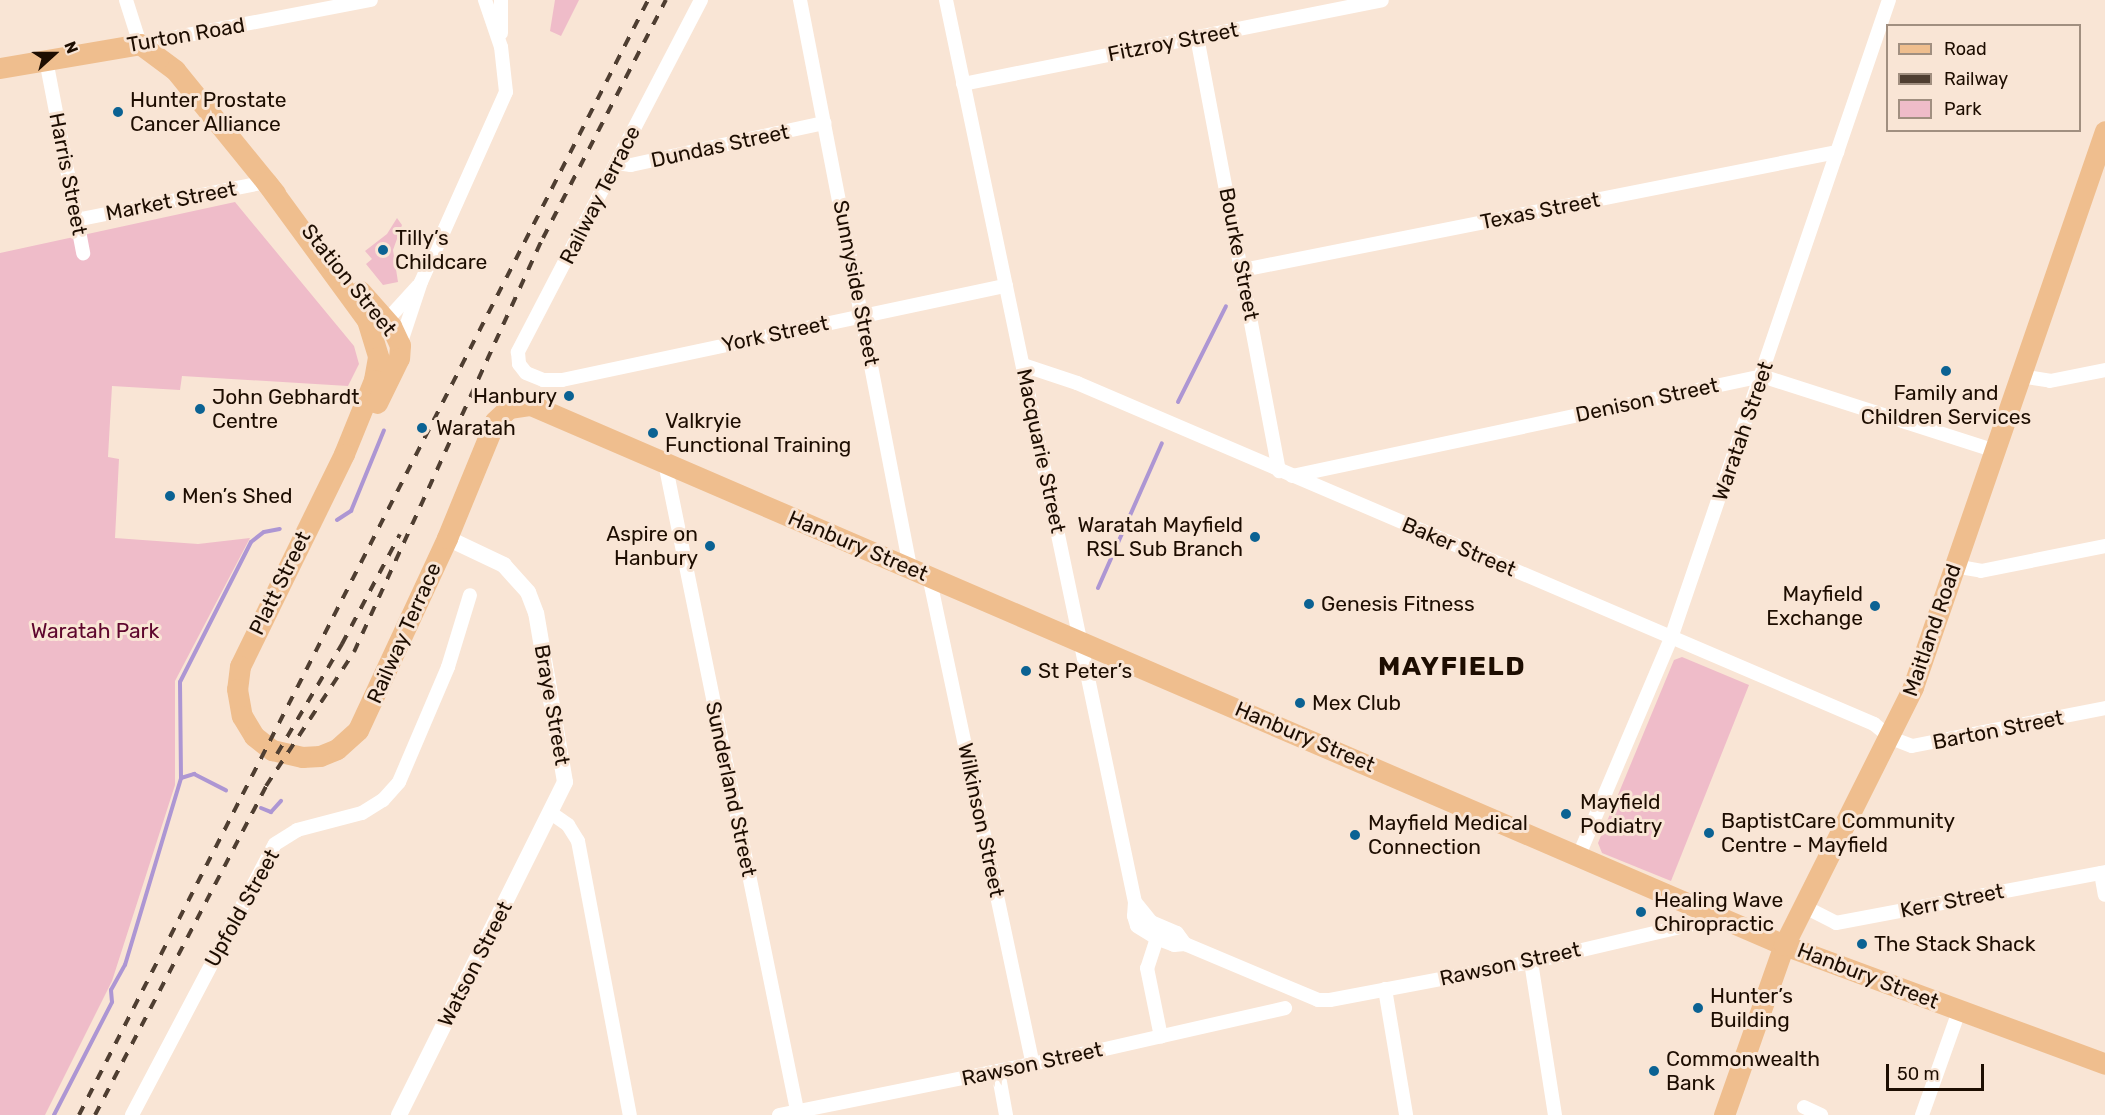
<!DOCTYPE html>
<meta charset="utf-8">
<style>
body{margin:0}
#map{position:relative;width:2105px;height:1115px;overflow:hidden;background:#f9e5d5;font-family:Rubik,sans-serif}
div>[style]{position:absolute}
.green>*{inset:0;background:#efbcc9}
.stream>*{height:4px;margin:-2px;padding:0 2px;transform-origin:2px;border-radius:2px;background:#ad96d3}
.minor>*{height:14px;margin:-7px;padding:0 7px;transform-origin:7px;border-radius:7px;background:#fff}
.tertiary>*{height:16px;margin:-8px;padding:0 8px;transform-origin:8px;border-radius:8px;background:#fff}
.primary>*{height:21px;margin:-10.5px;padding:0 10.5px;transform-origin:10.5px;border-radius:10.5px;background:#efbe8e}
.rail>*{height:4px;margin-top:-2px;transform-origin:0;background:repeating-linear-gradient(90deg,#4f3e31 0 10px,transparent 0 20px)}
.dots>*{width:16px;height:16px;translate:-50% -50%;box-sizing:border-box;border:3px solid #f9e5d5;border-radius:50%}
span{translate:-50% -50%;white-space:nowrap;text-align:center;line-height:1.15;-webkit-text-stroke:6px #f9e5d5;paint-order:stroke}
.street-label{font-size:21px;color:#1d0d01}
.poi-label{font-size:21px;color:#1d0d01}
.left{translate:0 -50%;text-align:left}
.right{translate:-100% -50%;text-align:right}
.park-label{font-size:21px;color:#5e062d}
.district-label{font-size:27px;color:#1d0d01;font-weight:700;letter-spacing:1.5px}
.legend{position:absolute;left:1886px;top:24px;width:195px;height:108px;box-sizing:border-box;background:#f9e5d5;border:2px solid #a18f80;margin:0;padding:8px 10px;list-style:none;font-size:18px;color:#1d0d01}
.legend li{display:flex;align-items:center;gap:12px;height:30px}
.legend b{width:30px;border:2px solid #a18f80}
.north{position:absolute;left:24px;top:24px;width:60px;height:60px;-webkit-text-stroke:4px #f9e5d5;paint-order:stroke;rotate:69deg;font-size:16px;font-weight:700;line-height:24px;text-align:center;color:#1d0d01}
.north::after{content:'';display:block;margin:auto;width:21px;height:27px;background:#1d0d01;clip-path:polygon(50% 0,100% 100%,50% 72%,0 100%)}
.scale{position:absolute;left:1886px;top:1064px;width:98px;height:27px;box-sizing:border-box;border:3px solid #1d0d01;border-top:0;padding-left:8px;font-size:18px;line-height:21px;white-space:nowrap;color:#1d0d01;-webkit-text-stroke:4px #f9e5d5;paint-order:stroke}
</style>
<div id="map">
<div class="green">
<i style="clip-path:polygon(555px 0,579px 0,561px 36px,550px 31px)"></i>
<i style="clip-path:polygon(235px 202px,354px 346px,359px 364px,348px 386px,182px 376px,180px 390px,112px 386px,108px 457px,119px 459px,115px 538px,198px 544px,250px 538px,175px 681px,175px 785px,112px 981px,45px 1115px,0 1115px,0 253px)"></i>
<i style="clip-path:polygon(397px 218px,402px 225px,393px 250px,398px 282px,383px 285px,366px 264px,372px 259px,365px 251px,387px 234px)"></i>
<i style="clip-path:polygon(1682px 657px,1749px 685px,1671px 881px,1602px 853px,1598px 843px,1674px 660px)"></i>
</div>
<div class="stream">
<i style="left:1178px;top:402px;width:107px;rotate:-63.4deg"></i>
<i style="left:337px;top:520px;width:17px;rotate:-33deg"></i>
<i style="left:351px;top:511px;width:87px;rotate:-67.8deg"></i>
<i style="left:1098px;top:588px;width:158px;rotate:-66.2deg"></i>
<i style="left:181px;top:778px;width:14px;rotate:-17deg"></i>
<i style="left:194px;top:774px;width:36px;rotate:27deg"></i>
<i style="left:261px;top:808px;width:11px;rotate:22deg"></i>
<i style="left:271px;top:812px;width:15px;rotate:-48deg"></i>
<i style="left:54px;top:1115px;width:127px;rotate:-62.8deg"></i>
<i style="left:112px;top:1002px;width:12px;rotate:-95deg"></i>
<i style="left:111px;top:990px;width:29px;rotate:-61deg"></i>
<i style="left:125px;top:965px;width:195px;rotate:-73.3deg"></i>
<i style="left:181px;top:778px;width:96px;rotate:-90.6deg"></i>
<i style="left:180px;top:682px;width:157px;rotate:-63.1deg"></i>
<i style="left:251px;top:542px;width:16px;rotate:-38deg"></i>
<i style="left:264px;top:532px;width:16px;rotate:-11deg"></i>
</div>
<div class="minor">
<i style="left:126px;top:0;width:46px;rotate:72.3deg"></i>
<i style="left:140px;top:44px;width:235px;rotate:-10.8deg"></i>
<i style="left:501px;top:0;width:33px;rotate:90deg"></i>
<i style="left:701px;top:0;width:397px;rotate:117.5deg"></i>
<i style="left:518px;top:352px;width:12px;rotate:85deg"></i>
<i style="left:519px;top:364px;width:11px;rotate:52deg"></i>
<i style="left:526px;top:373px;width:18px;rotate:22deg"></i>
<i style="left:543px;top:380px;width:19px"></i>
<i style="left:562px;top:380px;width:454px;rotate:-12deg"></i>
<i style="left:800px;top:0;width:578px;rotate:79.02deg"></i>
<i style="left:946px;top:0;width:922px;rotate:78.17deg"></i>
<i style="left:1135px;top:902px;width:14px;rotate:94deg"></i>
<i style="left:1134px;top:916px;width:10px;rotate:73deg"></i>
<i style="left:1137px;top:926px;width:22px;rotate:32deg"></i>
<i style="left:1156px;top:938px;width:19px;rotate:21deg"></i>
<i style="left:1174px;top:945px;width:11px;rotate:-5deg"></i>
<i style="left:1197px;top:37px;width:442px;rotate:79.3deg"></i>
<i style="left:46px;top:60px;width:197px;rotate:79.1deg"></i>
<i style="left:963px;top:84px;width:427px;rotate:-11.3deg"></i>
<i style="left:617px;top:163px;width:14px;rotate:8deg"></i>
<i style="left:631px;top:165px;width:198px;rotate:-12.3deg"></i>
<i style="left:76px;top:220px;width:194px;rotate:-11.3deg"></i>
<i style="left:1243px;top:270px;width:606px;rotate:-11.24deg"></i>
<i style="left:387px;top:320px;width:46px;rotate:-47.6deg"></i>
<i style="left:400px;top:345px;width:66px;rotate:-71.6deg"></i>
<i style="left:421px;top:282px;width:208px;rotate:-65.9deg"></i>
<i style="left:506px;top:92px;width:45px;rotate:-96.3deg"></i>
<i style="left:501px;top:47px;width:50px;rotate:-108.8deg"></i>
<i style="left:1023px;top:365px;width:57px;rotate:18.4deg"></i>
<i style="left:1077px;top:383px;width:867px;rotate:23.16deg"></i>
<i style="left:1874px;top:724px;width:22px;rotate:39deg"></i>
<i style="left:1891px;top:738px;width:22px;rotate:21deg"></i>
<i style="left:1912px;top:746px;width:197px;rotate:-11.1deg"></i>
<i style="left:2020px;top:376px;width:30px;rotate:9deg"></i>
<i style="left:2050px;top:381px;width:56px;rotate:-11.3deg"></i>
<i style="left:665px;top:463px;width:665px;rotate:78.47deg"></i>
<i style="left:1292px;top:476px;width:481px;rotate:-12deg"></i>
<i style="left:1762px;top:376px;width:245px;rotate:17.8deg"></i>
<i style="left:1954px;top:566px;width:27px;rotate:10deg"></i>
<i style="left:1981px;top:571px;width:126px;rotate:-11.4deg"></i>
<i style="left:929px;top:576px;width:499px;rotate:78deg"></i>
<i style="left:551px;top:813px;width:21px;rotate:35deg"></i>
<i style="left:568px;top:825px;width:19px;rotate:58deg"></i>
<i style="left:578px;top:841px;width:279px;rotate:79.3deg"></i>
<i style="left:1579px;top:855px;width:236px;rotate:-67deg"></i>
<i style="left:1671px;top:638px;width:674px;rotate:-71.14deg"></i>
<i style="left:2101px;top:873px;width:22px;rotate:80deg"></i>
<i style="left:1135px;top:902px;width:26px;rotate:51deg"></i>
<i style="left:1151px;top:922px;width:28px;rotate:23deg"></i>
<i style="left:1177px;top:933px;width:14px;rotate:54deg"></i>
<i style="left:1185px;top:944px;width:144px;rotate:22.8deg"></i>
<i style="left:1318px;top:1000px;width:12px"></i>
<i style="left:1330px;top:1000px;width:205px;rotate:-10.7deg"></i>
<i style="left:1531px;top:962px;width:193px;rotate:-13.2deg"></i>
<i style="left:1803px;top:906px;width:37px;rotate:27deg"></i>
<i style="left:1836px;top:923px;width:274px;rotate:-10.7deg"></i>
<i style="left:1159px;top:932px;width:38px;rotate:108deg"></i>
<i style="left:1147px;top:968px;width:70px;rotate:78.5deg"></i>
<i style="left:1531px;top:962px;width:155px;rotate:81.1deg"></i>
<i style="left:1385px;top:989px;width:128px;rotate:80.5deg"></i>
<i style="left:998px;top:1071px;width:45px;rotate:79.7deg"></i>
<i style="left:1804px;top:1107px;width:19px;rotate:25deg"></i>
<i style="left:132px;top:1115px;width:306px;rotate:-62.2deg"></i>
<i style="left:275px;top:844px;width:26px;rotate:-32deg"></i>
<i style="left:297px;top:830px;width:67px;rotate:-14.7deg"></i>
<i style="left:362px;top:813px;width:25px;rotate:-32deg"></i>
<i style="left:383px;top:800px;width:24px;rotate:-48deg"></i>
<i style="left:399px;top:782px;width:125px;rotate:-66.9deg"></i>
<i style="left:448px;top:667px;width:75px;rotate:-73deg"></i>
<i style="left:779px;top:1115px;width:319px;rotate:-11.4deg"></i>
<i style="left:1092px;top:1052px;width:198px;rotate:-12.8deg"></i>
<i style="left:1922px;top:1115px;width:110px;rotate:-70.4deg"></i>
</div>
<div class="tertiary">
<i style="left:399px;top:1115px;width:372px;rotate:-63.5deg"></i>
<i style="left:565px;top:782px;width:171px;rotate:-99.7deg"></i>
<i style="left:536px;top:613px;width:22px;rotate:-111deg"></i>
<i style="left:528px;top:592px;width:36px;rotate:-132deg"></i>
<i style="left:504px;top:565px;width:63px;rotate:-154.7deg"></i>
</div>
<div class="primary">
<i style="left:0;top:68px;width:142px;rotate:-9.7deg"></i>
<i style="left:140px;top:44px;width:44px;rotate:36.6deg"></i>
<i style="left:175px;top:70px;width:159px;rotate:50.9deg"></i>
<i style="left:266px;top:182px;width:171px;rotate:53.8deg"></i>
<i style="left:367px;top:320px;width:39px;rotate:73deg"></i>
<i style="left:378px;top:357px;width:23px;rotate:100deg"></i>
<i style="left:374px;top:380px;width:80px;rotate:112.1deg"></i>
<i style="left:344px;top:454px;width:236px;rotate:116.1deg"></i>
<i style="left:240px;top:666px;width:23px;rotate:97deg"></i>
<i style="left:237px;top:689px;width:27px;rotate:80deg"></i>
<i style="left:242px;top:716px;width:23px;rotate:59deg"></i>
<i style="left:254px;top:736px;width:23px;rotate:38deg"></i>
<i style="left:272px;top:750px;width:31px;rotate:13deg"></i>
<i style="left:302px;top:757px;width:18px;rotate:-3deg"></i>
<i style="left:320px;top:756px;width:18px;rotate:-22deg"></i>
<i style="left:337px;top:749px;width:28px;rotate:-42deg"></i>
<i style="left:358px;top:730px;width:212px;rotate:-65.1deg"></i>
<i style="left:447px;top:538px;width:126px;rotate:-67.7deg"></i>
<i style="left:495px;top:421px;width:19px;rotate:-43deg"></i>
<i style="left:509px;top:408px;width:22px;rotate:-8deg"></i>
<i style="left:531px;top:405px;width:1364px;rotate:23.31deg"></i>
<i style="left:1784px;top:945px;width:342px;rotate:20.3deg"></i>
<i style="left:360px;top:291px;width:47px;rotate:48.5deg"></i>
<i style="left:391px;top:326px;width:21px;rotate:65deg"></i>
<i style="left:400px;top:345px;width:13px;rotate:94deg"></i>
<i style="left:399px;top:358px;width:50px;rotate:116.1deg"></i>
<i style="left:1724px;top:1115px;width:180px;rotate:-70.6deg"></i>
<i style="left:1784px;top:945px;width:288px;rotate:-63.4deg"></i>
<i style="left:1913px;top:687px;width:588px;rotate:-70.95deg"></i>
</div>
<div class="rail">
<i style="left:277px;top:754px;width:128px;rotate:-59.4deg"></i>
<i style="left:342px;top:644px;width:124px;rotate:-62.2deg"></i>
<i style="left:79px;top:1115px;width:1252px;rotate:-62.96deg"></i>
<i style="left:95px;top:1115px;width:371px;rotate:-62.5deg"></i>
<i style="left:266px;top:786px;width:160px;rotate:-56.7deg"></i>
<i style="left:354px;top:652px;width:455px;rotate:-65.5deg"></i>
<i style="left:543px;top:238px;width:268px;rotate:-62.7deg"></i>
</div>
<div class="dots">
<i style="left:118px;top:112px;background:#0b6293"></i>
<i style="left:383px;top:250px;background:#0b6293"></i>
<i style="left:1946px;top:371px;background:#0b6293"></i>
<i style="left:569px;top:396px;background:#0b6293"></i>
<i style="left:200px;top:409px;background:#0b6293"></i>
<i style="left:422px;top:428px;background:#0b6293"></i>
<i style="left:653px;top:433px;background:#0b6293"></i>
<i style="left:170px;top:496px;background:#0b6293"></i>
<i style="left:1255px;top:537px;background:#0b6293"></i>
<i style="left:710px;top:546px;background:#0b6293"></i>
<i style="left:1309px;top:604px;background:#0b6293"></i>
<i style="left:1875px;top:606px;background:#0b6293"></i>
<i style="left:1026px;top:671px;background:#0b6293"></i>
<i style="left:1300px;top:703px;background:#0b6293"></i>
<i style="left:1566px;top:814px;background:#0b6293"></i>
<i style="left:1709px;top:833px;background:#0b6293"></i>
<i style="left:1355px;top:835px;background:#0b6293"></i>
<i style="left:1641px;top:912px;background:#0b6293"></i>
<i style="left:1862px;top:944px;background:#0b6293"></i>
<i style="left:1698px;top:1008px;background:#0b6293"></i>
<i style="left:1654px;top:1071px;background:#0b6293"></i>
</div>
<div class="street-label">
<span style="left:186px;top:35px;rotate:-10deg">Turton Road</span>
<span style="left:1173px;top:42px;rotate:-11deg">Fitzroy Street</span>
<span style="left:720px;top:146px;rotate:-12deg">Dundas Street</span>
<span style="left:68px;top:174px;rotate:79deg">Harris Street</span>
<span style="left:600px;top:195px;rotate:-63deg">Railway Terrace</span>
<span style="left:171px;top:201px;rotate:-11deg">Market Street</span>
<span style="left:1540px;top:211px;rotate:-11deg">Texas Street</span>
<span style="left:1239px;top:254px;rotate:79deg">Bourke Street</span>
<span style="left:349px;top:280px;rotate:51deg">Station Street</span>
<span style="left:856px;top:283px;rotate:79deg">Sunnyside Street</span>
<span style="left:775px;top:334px;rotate:-12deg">York Street</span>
<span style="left:1647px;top:400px;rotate:-12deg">Denison Street</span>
<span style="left:1743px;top:431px;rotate:-71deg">Waratah Street</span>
<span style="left:1041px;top:451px;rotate:78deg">Macquarie Street</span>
<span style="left:858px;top:546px;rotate:23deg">Hanbury Street</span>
<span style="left:1459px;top:547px;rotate:23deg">Baker Street</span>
<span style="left:280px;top:583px;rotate:-64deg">Platt Street</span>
<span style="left:1932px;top:630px;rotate:-71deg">Maitland Road</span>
<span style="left:404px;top:633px;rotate:-66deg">Railway Terrace</span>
<span style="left:552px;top:705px;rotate:80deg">Braye Street</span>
<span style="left:1998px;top:730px;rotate:-11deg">Barton Street</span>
<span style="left:1305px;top:737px;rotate:23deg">Hanbury Street</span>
<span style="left:731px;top:789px;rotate:78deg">Sunderland Street</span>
<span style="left:981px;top:820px;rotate:78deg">Wilkinson Street</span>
<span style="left:1952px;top:901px;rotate:-11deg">Kerr Street</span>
<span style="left:242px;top:908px;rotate:-61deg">Upfold Street</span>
<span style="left:475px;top:964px;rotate:-63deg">Watson Street</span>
<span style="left:1510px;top:964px;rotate:-12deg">Rawson Street</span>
<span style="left:1868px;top:976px;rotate:21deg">Hanbury Street</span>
<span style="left:1032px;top:1064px;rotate:-12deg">Rawson Street</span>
</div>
<div class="poi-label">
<span class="left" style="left:130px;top:112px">Hunter Prostate<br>Cancer Alliance</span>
<span class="left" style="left:395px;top:250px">Tilly’s<br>Childcare</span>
<span style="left:1946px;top:405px">Family and<br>Children Services</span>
<span class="right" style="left:557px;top:396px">Hanbury</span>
<span class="left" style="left:212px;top:409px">John Gebhardt<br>Centre</span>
<span class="left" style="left:665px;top:433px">Valkryie<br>Functional Training</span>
<span class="left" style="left:436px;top:428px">Waratah</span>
<span class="left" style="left:182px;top:496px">Men’s Shed</span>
<span class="right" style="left:1243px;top:537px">Waratah Mayfield<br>RSL Sub Branch</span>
<span class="right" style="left:698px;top:546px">Aspire on<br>Hanbury</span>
<span class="right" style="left:1863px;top:606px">Mayfield<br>Exchange</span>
<span class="left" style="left:1321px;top:604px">Genesis Fitness</span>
<span class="left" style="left:1038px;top:671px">St Peter’s</span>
<span class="left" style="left:1312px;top:703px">Mex Club</span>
<span class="left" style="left:1580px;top:814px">Mayfield<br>Podiatry</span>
<span class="left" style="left:1721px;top:833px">BaptistCare Community<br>Centre - Mayfield</span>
<span class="left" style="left:1368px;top:835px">Mayfield Medical<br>Connection</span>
<span class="left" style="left:1654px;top:912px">Healing Wave<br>Chiropractic</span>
<span class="left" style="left:1874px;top:944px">The Stack Shack</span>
<span class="left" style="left:1710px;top:1008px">Hunter’s<br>Building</span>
<span class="left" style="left:1666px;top:1071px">Commonwealth<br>Bank</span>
</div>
<div class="park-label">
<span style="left:95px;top:631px">Waratah Park</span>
</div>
<div class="district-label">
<span style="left:1452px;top:667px">MAYFIELD</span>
</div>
<ul class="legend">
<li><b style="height:8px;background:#efbe8e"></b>Road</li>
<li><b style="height:8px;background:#4f3e31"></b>Railway</li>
<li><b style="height:16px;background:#efbcc9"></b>Park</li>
</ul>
<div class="north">N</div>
<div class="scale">50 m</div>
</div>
